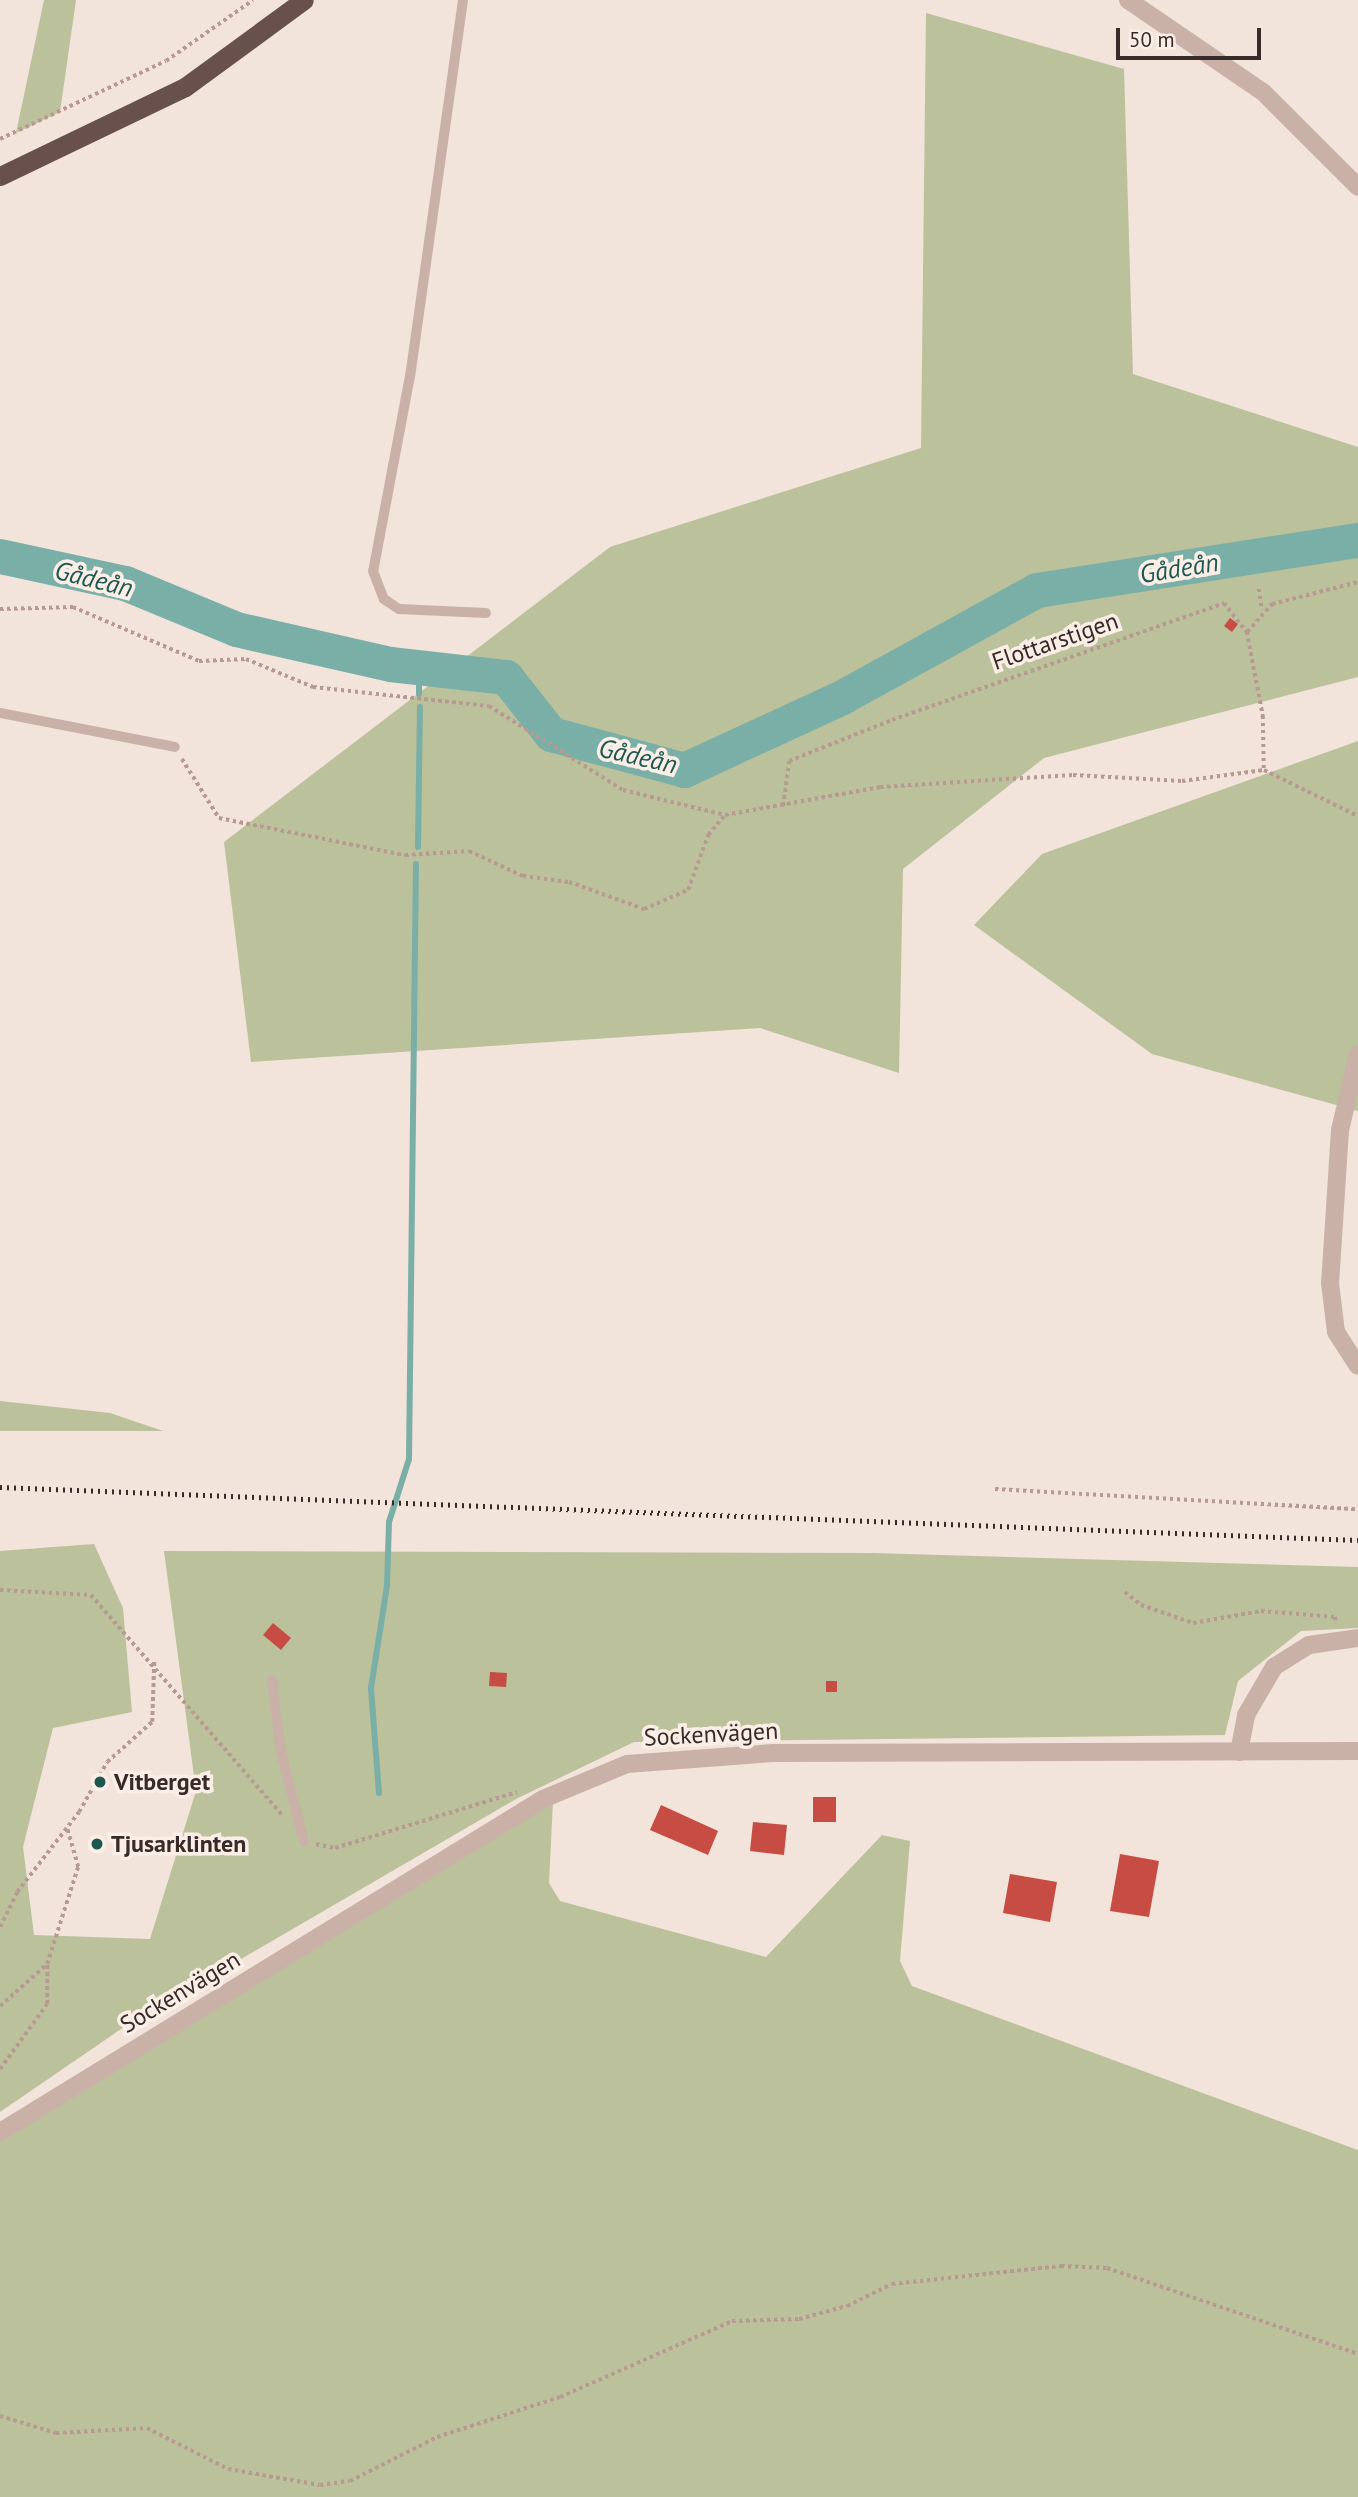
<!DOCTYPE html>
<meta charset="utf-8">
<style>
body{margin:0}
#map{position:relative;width:1358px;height:2497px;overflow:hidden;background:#f2e3db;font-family:"PT Sans",sans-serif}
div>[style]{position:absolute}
.green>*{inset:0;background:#bbc19b}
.stream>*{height:6px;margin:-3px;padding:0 3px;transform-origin:3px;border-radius:3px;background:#7aafa8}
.river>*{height:35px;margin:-17.5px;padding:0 17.5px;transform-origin:17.5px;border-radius:17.5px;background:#7aafa8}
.building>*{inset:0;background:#c74c44}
.path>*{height:3.5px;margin-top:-1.75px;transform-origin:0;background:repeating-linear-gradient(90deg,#b69a91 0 3.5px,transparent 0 7px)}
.service>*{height:10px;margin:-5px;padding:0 5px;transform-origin:5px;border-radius:5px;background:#cab1a7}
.minor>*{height:18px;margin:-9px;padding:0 9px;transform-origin:9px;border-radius:9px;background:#cab1a7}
.tertiary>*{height:18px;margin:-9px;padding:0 9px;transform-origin:9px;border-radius:9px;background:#cab1a7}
.trunk>*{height:19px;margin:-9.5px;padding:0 9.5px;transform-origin:9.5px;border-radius:9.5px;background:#68504c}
.rail>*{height:5px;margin-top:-2.5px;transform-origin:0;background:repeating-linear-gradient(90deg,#372a28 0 2px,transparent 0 7px)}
.dots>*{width:19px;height:19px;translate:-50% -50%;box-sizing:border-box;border:4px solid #faeee7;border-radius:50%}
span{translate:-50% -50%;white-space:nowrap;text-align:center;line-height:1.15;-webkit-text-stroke:7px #faeee7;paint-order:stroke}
.street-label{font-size:24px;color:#372a28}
.poi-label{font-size:24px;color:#372a28;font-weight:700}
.left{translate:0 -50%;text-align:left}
.water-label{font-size:26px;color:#1d5851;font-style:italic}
.scale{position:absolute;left:1116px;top:28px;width:145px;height:32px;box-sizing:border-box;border:4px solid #372a28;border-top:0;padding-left:9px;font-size:21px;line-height:24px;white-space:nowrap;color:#372a28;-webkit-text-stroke:5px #faeee7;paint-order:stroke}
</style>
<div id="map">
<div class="green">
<i style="clip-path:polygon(44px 0,76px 0,60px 112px,16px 133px)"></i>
<i style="clip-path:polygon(926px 13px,1124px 69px,1133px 374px,1358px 447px,1358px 677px,1044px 758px,903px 869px,899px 1073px,760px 1028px,251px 1062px,224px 842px,610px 547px,921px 448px)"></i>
<i style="clip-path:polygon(1358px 741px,1358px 1111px,1152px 1054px,974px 925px,1042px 854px)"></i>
<i style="clip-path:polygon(0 1401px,110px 1413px,163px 1431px,0 1431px)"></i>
<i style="clip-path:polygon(94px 1544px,123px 1608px,132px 1712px,53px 1728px,23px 1847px,34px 1935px,150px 1939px,196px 1791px,164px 1551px,873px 1553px,1358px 1567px,1358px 1628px,1301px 1631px,1238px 1681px,1225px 1735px,634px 1742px,516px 1799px,124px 2027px,0 2112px,0 1551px)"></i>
<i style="clip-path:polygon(553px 1801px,549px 1883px,560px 1901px,766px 1957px,882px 1835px,910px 1841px,900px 1961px,912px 1986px,1358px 2150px,1358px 2497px,0 2497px,0 2140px,137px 2049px)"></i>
</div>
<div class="stream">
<i style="left:419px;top:663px;width:31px;rotate:90deg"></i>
<i style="left:418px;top:847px;width:140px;rotate:-89.2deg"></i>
<i style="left:379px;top:1793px;width:105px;rotate:-94.4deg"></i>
<i style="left:371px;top:1688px;width:103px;rotate:-81.1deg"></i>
<i style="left:387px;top:1586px;width:64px;rotate:-88.2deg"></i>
<i style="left:389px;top:1522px;width:66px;rotate:-72.4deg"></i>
<i style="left:409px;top:1459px;width:595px;rotate:-89.33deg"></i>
</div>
<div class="river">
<i style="left:0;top:556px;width:128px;rotate:12.2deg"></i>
<i style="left:125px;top:583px;width:120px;rotate:22.5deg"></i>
<i style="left:236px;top:629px;width:158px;rotate:12.8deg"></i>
<i style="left:390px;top:664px;width:117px;rotate:6.4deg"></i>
<i style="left:506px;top:677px;width:73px;rotate:51.7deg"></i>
<i style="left:551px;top:734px;width:138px;rotate:15.1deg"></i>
<i style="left:684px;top:770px;width:174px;rotate:-24.8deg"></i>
<i style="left:842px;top:697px;width:222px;rotate:-28.8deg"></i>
<i style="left:1037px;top:590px;width:325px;rotate:-8.9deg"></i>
</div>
<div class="building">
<i style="clip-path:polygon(1230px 618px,1238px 624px,1232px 632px,1224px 626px)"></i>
<i style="clip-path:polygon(273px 1623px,291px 1638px,281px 1650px,263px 1635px)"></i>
<i style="clip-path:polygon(490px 1672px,507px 1673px,506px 1687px,489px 1686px)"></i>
<i style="clip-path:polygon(826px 1681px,837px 1681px,837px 1692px,826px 1692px)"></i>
<i style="clip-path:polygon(813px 1797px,836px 1797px,836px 1822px,813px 1822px)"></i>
<i style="clip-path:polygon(661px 1805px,718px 1831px,708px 1855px,650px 1830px)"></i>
<i style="clip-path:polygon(753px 1822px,787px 1825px,784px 1855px,750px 1851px)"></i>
<i style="clip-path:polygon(1120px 1854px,1159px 1861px,1149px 1917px,1110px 1911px)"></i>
<i style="clip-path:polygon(1010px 1874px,1057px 1882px,1050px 1922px,1003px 1913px)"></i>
</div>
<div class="path">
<i style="left:0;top:139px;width:183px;rotate:-25.2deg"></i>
<i style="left:166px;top:61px;width:106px;rotate:-35deg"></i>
<i style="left:1259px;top:589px;width:21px;rotate:82deg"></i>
<i style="left:0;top:609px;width:73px;rotate:-1.6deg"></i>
<i style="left:73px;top:607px;width:137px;rotate:23.2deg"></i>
<i style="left:199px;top:661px;width:47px;rotate:-2.4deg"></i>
<i style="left:246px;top:659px;width:73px;rotate:22.7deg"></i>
<i style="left:313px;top:687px;width:177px;rotate:6.2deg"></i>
<i style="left:489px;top:706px;width:158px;rotate:32.1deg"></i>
<i style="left:623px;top:790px;width:105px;rotate:13.8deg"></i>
<i style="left:1247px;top:632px;width:86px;rotate:79.2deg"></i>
<i style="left:1263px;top:716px;width:54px;rotate:88.9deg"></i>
<i style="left:182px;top:759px;width:70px;rotate:57.9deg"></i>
<i style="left:219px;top:818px;width:190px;rotate:11.3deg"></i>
<i style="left:405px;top:855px;width:64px;rotate:-3.6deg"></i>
<i style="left:469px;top:851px;width:60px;rotate:24.8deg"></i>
<i style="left:523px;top:876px;width:46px;rotate:7.4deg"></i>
<i style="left:569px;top:882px;width:80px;rotate:19.8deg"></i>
<i style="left:644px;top:909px;width:48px;rotate:-23.4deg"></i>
<i style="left:688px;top:890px;width:59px;rotate:-70deg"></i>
<i style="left:708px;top:835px;width:26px;rotate:-50deg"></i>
<i style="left:725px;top:815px;width:158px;rotate:-10.2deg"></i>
<i style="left:880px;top:787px;width:193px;rotate:-3.6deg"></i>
<i style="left:1073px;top:775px;width:109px;rotate:3.2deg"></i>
<i style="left:1182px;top:781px;width:83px;rotate:-7.6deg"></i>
<i style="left:1264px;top:770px;width:105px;rotate:26.1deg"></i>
<i style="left:783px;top:806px;width:45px;rotate:-82.4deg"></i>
<i style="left:789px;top:761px;width:111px;rotate:-21.7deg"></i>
<i style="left:892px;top:720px;width:352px;rotate:-19.4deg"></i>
<i style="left:1224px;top:603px;width:37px;rotate:52deg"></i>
<i style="left:1247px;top:632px;width:38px;rotate:-48deg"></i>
<i style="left:1272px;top:604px;width:89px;rotate:-14.3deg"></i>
<i style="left:995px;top:1489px;width:364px;rotate:3.2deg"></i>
<i style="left:0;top:1590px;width:91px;rotate:3.1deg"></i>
<i style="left:91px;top:1595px;width:291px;rotate:49deg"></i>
<i style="left:1125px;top:1592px;width:21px;rotate:39deg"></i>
<i style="left:1141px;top:1605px;width:55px;rotate:19.1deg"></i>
<i style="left:1193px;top:1623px;width:69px;rotate:-10deg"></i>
<i style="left:1261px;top:1611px;width:74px;rotate:4.6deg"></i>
<i style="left:1335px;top:1617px;width:6px;rotate:72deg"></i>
<i style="left:316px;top:1844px;width:19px;rotate:12deg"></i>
<i style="left:335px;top:1848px;width:190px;rotate:-17.1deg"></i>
<i style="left:0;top:1927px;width:39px;rotate:-64deg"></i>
<i style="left:17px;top:1892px;width:101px;rotate:-52.2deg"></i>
<i style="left:79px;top:1812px;width:57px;rotate:-60.8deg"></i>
<i style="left:107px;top:1762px;width:60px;rotate:-41.6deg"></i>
<i style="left:152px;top:1722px;width:61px;rotate:-88.1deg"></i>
<i style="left:0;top:2006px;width:63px;rotate:-41.8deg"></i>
<i style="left:47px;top:1964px;width:102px;rotate:-72.3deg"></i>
<i style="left:78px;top:1867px;width:40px;rotate:-106deg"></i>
<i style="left:0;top:2069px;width:80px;rotate:-54.1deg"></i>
<i style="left:47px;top:2004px;width:40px;rotate:-90deg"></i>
<i style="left:0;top:2416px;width:59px;rotate:16.9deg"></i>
<i style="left:56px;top:2433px;width:91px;rotate:-3.1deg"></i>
<i style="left:147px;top:2428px;width:91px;rotate:26.8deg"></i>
<i style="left:228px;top:2469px;width:93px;rotate:9.9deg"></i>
<i style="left:320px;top:2485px;width:30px;rotate:-8deg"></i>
<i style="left:350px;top:2481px;width:97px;rotate:-26.8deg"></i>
<i style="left:437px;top:2437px;width:129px;rotate:-18deg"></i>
<i style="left:560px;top:2397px;width:188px;rotate:-23.8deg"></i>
<i style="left:732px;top:2321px;width:67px;rotate:-1.7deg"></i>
<i style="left:799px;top:2319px;width:50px;rotate:-15.2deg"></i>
<i style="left:847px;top:2306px;width:50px;rotate:-26.1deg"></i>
<i style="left:892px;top:2284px;width:170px;rotate:-6.1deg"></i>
<i style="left:1061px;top:2266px;width:46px;rotate:2.5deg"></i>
<i style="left:1107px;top:2268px;width:265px;rotate:18.9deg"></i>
</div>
<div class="service">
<i style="left:463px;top:0;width:380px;rotate:98deg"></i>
<i style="left:410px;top:376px;width:198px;rotate:100.7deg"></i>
<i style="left:373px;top:571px;width:30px;rotate:69deg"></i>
<i style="left:384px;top:599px;width:18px;rotate:34deg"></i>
<i style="left:399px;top:609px;width:87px;rotate:2.6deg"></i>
<i style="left:0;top:713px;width:178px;rotate:11deg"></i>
<i style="left:272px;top:1680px;width:73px;rotate:82.9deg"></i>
<i style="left:281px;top:1752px;width:92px;rotate:75.5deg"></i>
</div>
<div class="minor">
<i style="left:1358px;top:1054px;width:78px;rotate:103.3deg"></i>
<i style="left:1340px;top:1130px;width:153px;rotate:93.7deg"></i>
<i style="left:1330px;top:1283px;width:49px;rotate:83deg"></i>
<i style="left:1336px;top:1332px;width:40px;rotate:57.1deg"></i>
<i style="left:1239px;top:1752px;width:38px;rotate:-79deg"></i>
<i style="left:1246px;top:1715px;width:56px;rotate:-59.7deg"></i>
<i style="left:1274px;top:1667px;width:41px;rotate:-32.2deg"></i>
<i style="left:1309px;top:1645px;width:49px;rotate:-8.1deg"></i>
<i style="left:0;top:2132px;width:637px;rotate:-31.52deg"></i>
<i style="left:543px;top:1799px;width:91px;rotate:-22.6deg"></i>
<i style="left:627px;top:1764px;width:147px;rotate:-4.3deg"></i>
<i style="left:774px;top:1753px;width:584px;rotate:-0.2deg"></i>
</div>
<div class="tertiary">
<i style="left:1128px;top:0;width:163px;rotate:34.3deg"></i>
<i style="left:1263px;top:92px;width:134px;rotate:45deg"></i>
</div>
<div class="trunk">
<i style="left:0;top:176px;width:205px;rotate:-25.7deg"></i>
<i style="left:185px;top:87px;width:147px;rotate:-36.2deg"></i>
</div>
<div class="rail">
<i style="left:0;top:1487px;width:1359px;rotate:2.24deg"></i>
</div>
<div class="dots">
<i style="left:100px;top:1782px;background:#1d5851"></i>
<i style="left:97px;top:1844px;background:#1d5851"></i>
</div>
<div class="street-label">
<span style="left:1055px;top:641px;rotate:-19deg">Flottarstigen</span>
<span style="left:711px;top:1734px;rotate:-3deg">Sockenvägen</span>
<span style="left:180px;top:1992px;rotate:-31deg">Sockenvägen</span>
</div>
<div class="poi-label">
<span class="left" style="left:114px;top:1782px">Vitberget</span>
<span class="left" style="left:111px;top:1844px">Tjusarklinten</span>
</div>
<div class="water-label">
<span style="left:1179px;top:568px;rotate:-9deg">Gådeån</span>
<span style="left:94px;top:579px;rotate:14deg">Gådeån</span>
<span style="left:638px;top:756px;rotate:13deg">Gådeån</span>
</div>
<div class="scale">50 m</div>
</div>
